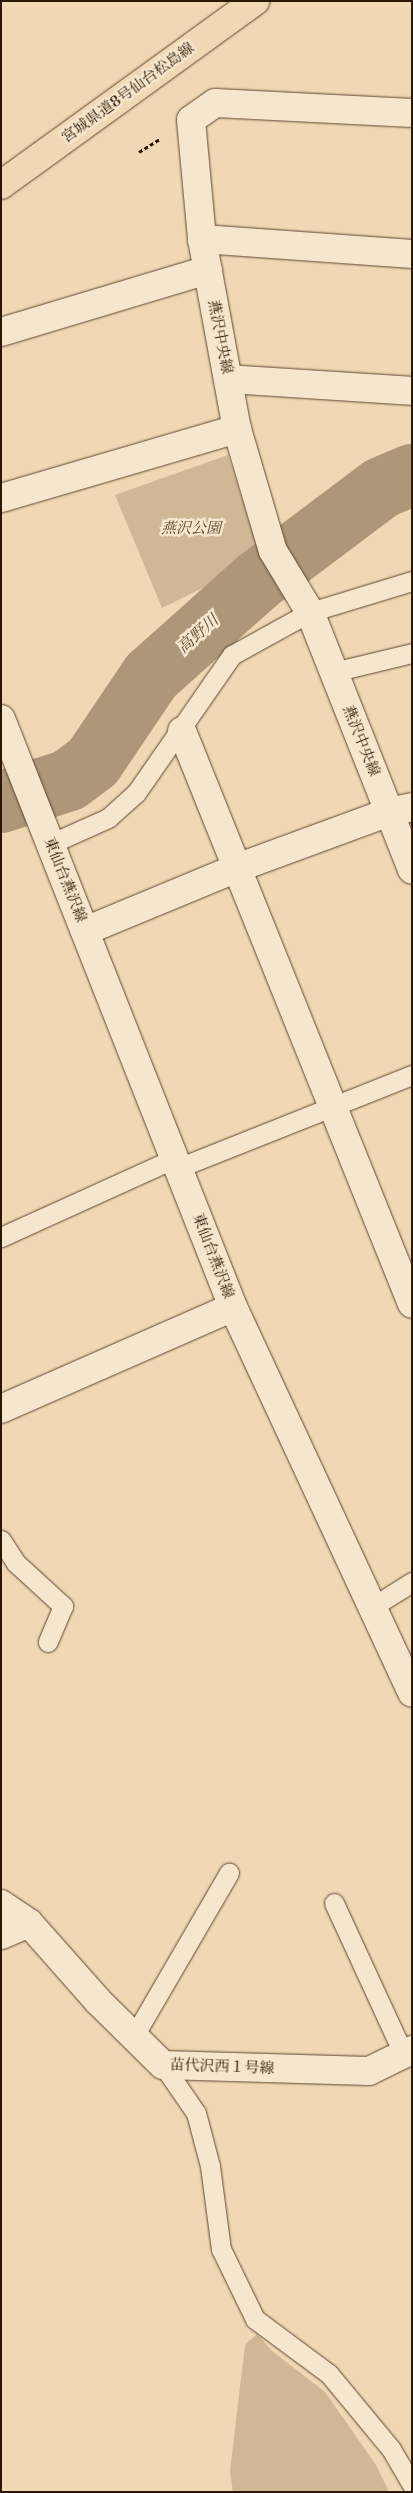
<!DOCTYPE html>
<meta charset="utf-8">
<style>
body{margin:0}
#map{position:relative;width:413px;height:2493px;overflow:hidden;background:#f1d8b4;font-family:"Libre Bodoni","Noto Serif JP",serif}
div>[style]{position:absolute}
.green>*{inset:0;background:#d0b796}
.river>*{height:62px;margin:-31px;padding:0 31px;transform-origin:31px;border-radius:31px;background:#ae9678}
.path>*{height:3px;margin-top:-1.5px;transform-origin:0;background:repeating-linear-gradient(90deg,#2c1704 0 4px,transparent 0 6.5px)}
.roads{filter:drop-shadow(0 0 1px #5d4730) drop-shadow(0 0 1px #5d4730)}
.service>*{height:19px;margin:-9.5px;padding:0 9.5px;transform-origin:9.5px;border-radius:9.5px;background:#f6e6ce}
.minor>*{height:28px;margin:-14px;padding:0 14px;transform-origin:14px;border-radius:14px;background:#f6e6ce}
.primary>*{height:28px;margin:-14px;padding:0 14px;transform-origin:14px;border-radius:14px;background:#f1d8b4}
span{translate:-50% -50%;white-space:nowrap;text-align:center;line-height:1.15;-webkit-text-stroke:5px #f6e6ce;paint-order:stroke}
.street-label{font-size:15px;color:#2c1704}
.park-label{font-size:15px;color:#5d4730;font-style:italic}
.water-label{font-size:16px;color:#604a32;font-style:italic}
.frame{position:absolute;inset:0;border:2px solid #2c1704;pointer-events:none}
</style>
<div id="map">
<div class="green">
<i style="clip-path:polygon(228px 455px,261px 559px,162px 608px,115px 495px)"></i>
<i style="clip-path:polygon(257px 2334px,271px 2350px,325px 2392px,376px 2465px,389px 2492px,233px 2492px,230px 2471px,245px 2345px)"></i>
</div>
<div class="river">
<i style="left:1px;top:802px;width:71px;rotate:-17.9deg"></i>
<i style="left:69px;top:780px;width:30px;rotate:-37deg"></i>
<i style="left:93px;top:762px;width:104px;rotate:-56deg"></i>
<i style="left:151px;top:676px;width:141px;rotate:-41.8deg"></i>
<i style="left:256px;top:582px;width:156px;rotate:-36.9deg"></i>
<i style="left:381px;top:488px;width:34px;rotate:-23deg"></i>
</div>
<div class="path">
<i style="left:139px;top:152px;width:25px;rotate:-32deg"></i>
</div>
<div class="roads">
<div class="service">
<i style="left:333px;top:672px;width:81px;rotate:-13.5deg"></i>
<i style="left:50px;top:844px;width:64px;rotate:-24.1deg"></i>
<i style="left:108px;top:818px;width:38px;rotate:-42deg"></i>
<i style="left:136px;top:793px;width:168px;rotate:-55.2deg"></i>
<i style="left:232px;top:655px;width:89px;rotate:-28.9deg"></i>
<i style="left:310px;top:612px;width:107px;rotate:-16.9deg"></i>
<i style="left:178px;top:1168px;width:252px;rotate:-21.7deg"></i>
<i style="left:1px;top:1237px;width:191px;rotate:-24.4deg"></i>
<i style="left:1px;top:1540px;width:27px;rotate:57deg"></i>
<i style="left:16px;top:1563px;width:64px;rotate:42.5deg"></i>
<i style="left:63px;top:1606px;width:39px;rotate:113deg"></i>
<i style="left:372px;top:1607px;width:47px;rotate:-32deg"></i>
<i style="left:334px;top:1903px;width:165px;rotate:65.3deg"></i>
<i style="left:134px;top:2036px;width:189px;rotate:-59.8deg"></i>
<i style="left:163px;top:2065px;width:58px;rotate:55.5deg"></i>
<i style="left:196px;top:2113px;width:55px;rotate:75.2deg"></i>
<i style="left:210px;top:2166px;width:84px;rotate:82.5deg"></i>
<i style="left:221px;top:2249px;width:78px;rotate:64.1deg"></i>
<i style="left:255px;top:2319px;width:92px;rotate:36.6deg"></i>
<i style="left:329px;top:2374px;width:97px;rotate:50.4deg"></i>
<i style="left:391px;top:2449px;width:42px;rotate:59.7deg"></i>
</div>
<div class="minor">
<i style="left:412px;top:113px;width:197px;rotate:-177.1deg"></i>
<i style="left:215px;top:103px;width:29px;rotate:145deg"></i>
<i style="left:191px;top:120px;width:120px;rotate:84.7deg"></i>
<i style="left:202px;top:239px;width:193px;rotate:79.6deg"></i>
<i style="left:237px;top:429px;width:127px;rotate:73.6deg"></i>
<i style="left:273px;top:551px;width:71px;rotate:58.8deg"></i>
<i style="left:310px;top:612px;width:277px;rotate:68.4deg"></i>
<i style="left:202px;top:239px;width:211px;rotate:4.1deg"></i>
<i style="left:1px;top:332px;width:216px;rotate:-16.7deg"></i>
<i style="left:228px;top:379px;width:184px;rotate:3.7deg"></i>
<i style="left:1px;top:498px;width:246px;rotate:-16.3deg"></i>
<i style="left:1px;top:719px;width:632px;rotate:68.47deg"></i>
<i style="left:233px;top:1307px;width:425px;rotate:65.1deg"></i>
<i style="left:182px;top:731px;width:617px;rotate:68.13deg"></i>
<i style="left:85px;top:931px;width:165px;rotate:-22.5deg"></i>
<i style="left:237px;top:868px;width:162px;rotate:-20.2deg"></i>
<i style="left:389px;top:812px;width:24px;rotate:-12deg"></i>
<i style="left:1px;top:1409px;width:253px;rotate:-23.7deg"></i>
<i style="left:1px;top:1904px;width:34px;rotate:34deg"></i>
<i style="left:1px;top:1935px;width:30px;rotate:-23deg"></i>
<i style="left:29px;top:1923px;width:104px;rotate:48.5deg"></i>
<i style="left:98px;top:2001px;width:91px;rotate:44.6deg"></i>
<i style="left:163px;top:2065px;width:206px;rotate:1.7deg"></i>
<i style="left:369px;top:2071px;width:48px;rotate:-26deg"></i>
</div>
<div class="primary">
<i style="left:1px;top:185px;width:314px;rotate:-35.9deg"></i>
</div>
</div>
<div class="street-label">
<span style="left:128px;top:93px;rotate:-36deg">宮城県道8号仙台松島線</span>
<span style="left:220px;top:337px;rotate:79deg">燕沢中央線</span>
<span style="left:361px;top:741px;rotate:68deg">燕沢中央線</span>
<span style="left:65px;top:880px;rotate:68deg">東仙台燕沢線</span>
<span style="left:213px;top:1256px;rotate:69deg">東仙台燕沢線</span>
<span style="left:222px;top:2067px;rotate:2deg">苗代沢西１号線</span>
</div>
<div class="park-label">
<span style="left:191px;top:529px">燕沢公園</span>
</div>
<div class="water-label">
<span style="left:198px;top:634px;rotate:-42deg">高野川</span>
</div>
<div class="frame"></div>
</div>
